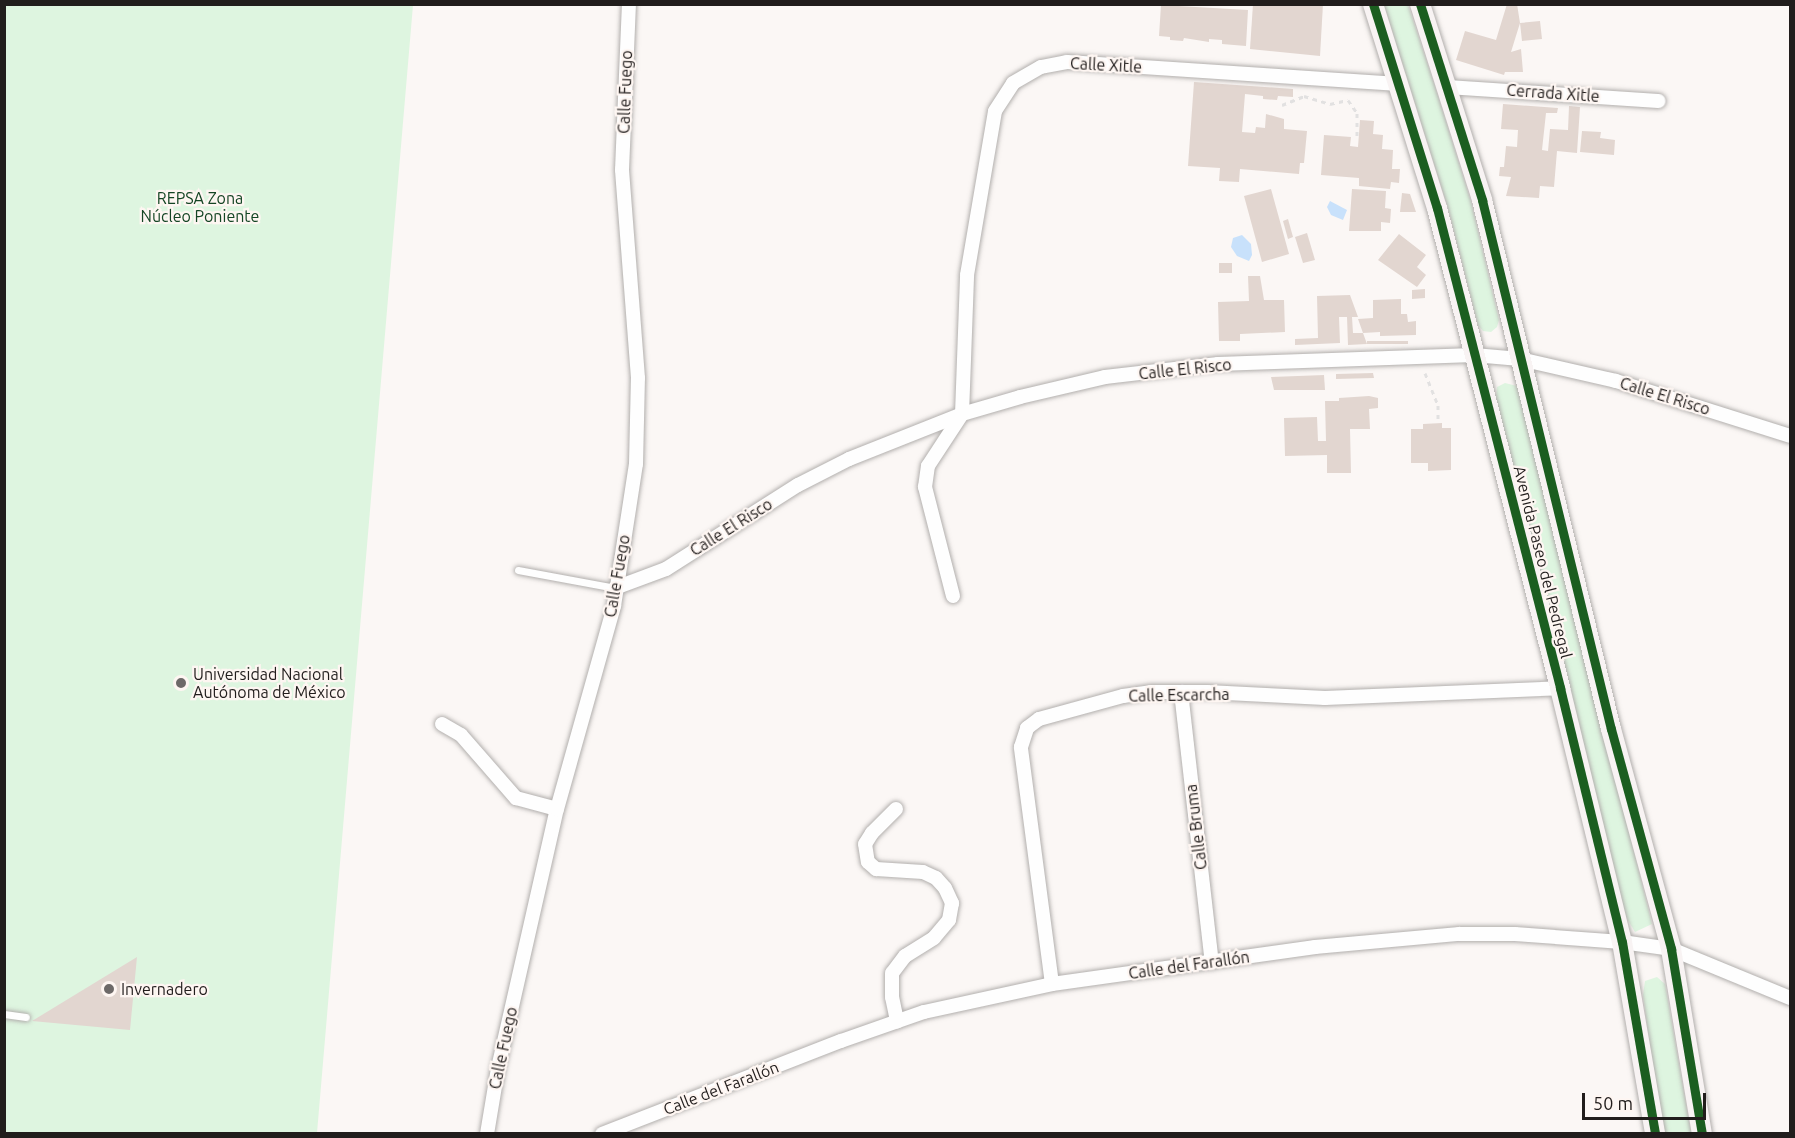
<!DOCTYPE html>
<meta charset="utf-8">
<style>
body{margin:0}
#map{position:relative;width:1795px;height:1138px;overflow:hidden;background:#fbf7f5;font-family:Ubuntu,sans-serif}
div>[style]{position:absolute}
.green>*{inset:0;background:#def5e0}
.water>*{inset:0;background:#c8e1fb}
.building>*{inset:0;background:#e2d6d0}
.path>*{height:3px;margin-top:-1.5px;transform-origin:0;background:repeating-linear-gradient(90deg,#e2e1e1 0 4.5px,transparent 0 9px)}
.roads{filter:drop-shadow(0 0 2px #b2afad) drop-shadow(0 0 2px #b2afad)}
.service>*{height:7px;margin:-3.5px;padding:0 3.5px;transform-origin:3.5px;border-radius:3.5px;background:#fefefe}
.minor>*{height:14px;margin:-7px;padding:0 7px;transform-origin:7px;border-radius:7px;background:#fefefe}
.secondary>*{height:20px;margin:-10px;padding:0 10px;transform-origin:10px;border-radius:10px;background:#f8f3f3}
.cycleway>*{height:9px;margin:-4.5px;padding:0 4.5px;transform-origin:4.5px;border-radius:4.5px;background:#1b5e20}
.dots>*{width:16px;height:16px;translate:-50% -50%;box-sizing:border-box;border:3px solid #fef6f2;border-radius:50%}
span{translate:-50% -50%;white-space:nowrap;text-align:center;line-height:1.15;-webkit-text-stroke:4.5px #fef6f2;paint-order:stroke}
.street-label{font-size:16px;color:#211d1c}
.park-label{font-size:16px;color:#144524}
.poi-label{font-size:16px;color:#211d1c}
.left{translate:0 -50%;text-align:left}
.frame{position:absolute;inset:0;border:6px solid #211d1c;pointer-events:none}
.scale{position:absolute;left:1582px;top:1093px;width:124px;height:27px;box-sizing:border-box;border:3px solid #211d1c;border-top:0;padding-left:8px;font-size:18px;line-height:21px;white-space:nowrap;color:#211d1c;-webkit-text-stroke:4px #fef6f2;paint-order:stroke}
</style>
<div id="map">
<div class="green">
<i style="clip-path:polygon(5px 5px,413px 5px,317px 1133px,5px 1134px)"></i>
<i style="clip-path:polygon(1384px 5px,1408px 5px,1436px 90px,1471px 202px,1499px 320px,1497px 327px,1491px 332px,1483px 331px,1478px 325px,1449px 211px)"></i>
<i style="clip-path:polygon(1505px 383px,1517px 386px,1652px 924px,1635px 932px,1623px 912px,1496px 398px,1497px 387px)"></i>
<i style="clip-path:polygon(1657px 977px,1665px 984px,1691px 1133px,1662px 1133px,1643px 995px,1645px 981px)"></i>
</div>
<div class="water">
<i style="clip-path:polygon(1330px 201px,1347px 210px,1343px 220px,1331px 215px,1327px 207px)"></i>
<i style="clip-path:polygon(1242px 235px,1251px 244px,1252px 255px,1249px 261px,1237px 256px,1231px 247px,1233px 238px)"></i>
</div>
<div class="building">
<i style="clip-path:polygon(1253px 4px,1323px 4px,1320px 56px,1250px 49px)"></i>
<i style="clip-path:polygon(1507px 4px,1517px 4px,1520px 23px,1540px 21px,1542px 39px,1522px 41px,1520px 23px,1511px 52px,1521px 49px,1523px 72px,1505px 72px,1504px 75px,1456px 60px,1465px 31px,1496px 40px)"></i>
<i style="clip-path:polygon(1161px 5px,1248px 10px,1246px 46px,1222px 44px,1222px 40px,1209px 39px,1209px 42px,1184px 38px,1183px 41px,1170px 40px,1170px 37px,1159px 36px)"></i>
<i style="clip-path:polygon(1194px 82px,1293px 89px,1293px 97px,1278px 96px,1277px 100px,1263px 99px,1263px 96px,1245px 94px,1242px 132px,1255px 133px,1256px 127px,1265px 128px,1266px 114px,1284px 119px,1284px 129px,1307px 131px,1304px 163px,1300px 163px,1299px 174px,1240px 169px,1239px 182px,1219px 181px,1220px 168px,1188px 166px)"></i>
<i style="clip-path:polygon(1503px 104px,1558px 108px,1557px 113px,1546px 113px,1542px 150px,1548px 151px,1550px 129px,1568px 130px,1569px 106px,1580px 107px,1577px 153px,1557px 151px,1554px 187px,1540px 186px,1539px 198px,1506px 196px,1511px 177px,1499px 176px,1500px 167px,1504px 167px,1506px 146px,1517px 147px,1518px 130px,1501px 129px)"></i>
<i style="clip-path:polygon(1360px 120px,1374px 121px,1373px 134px,1383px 135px,1382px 149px,1393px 150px,1392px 169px,1400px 169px,1399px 183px,1391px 182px,1390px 189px,1359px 186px,1359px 178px,1321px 175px,1324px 135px,1351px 137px,1350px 146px,1358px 147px)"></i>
<i style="clip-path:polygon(1582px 131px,1601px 132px,1600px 138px,1615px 140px,1614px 155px,1580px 152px)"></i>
<i style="clip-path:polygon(1271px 189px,1289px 254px,1262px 262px,1244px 196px)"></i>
<i style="clip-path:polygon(1352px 189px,1386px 191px,1385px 208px,1391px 209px,1390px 223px,1381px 222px,1381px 231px,1349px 231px)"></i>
<i style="clip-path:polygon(1402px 193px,1410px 194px,1416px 212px,1400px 212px)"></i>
<i style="clip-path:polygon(1288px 219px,1293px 237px,1288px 239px,1283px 221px)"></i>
<i style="clip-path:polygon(1307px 233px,1315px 260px,1303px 263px,1295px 237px)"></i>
<i style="clip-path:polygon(1399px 234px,1426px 255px,1417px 267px,1426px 275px,1417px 287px,1378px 260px)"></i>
<i style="clip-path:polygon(1219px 263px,1232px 263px,1232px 273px,1219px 273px)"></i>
<i style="clip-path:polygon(1248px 276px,1260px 276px,1264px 300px,1284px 300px,1285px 332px,1240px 334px,1240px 341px,1219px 341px,1218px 302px,1249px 301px)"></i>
<i style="clip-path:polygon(1425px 289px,1425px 298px,1412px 299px,1412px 290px)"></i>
<i style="clip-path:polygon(1350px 295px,1358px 317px,1352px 317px,1353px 333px,1363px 333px,1367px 344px,1348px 345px,1347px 317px,1339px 317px,1340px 343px,1295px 345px,1295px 339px,1318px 338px,1317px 296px)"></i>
<i style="clip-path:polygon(1401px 299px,1401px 314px,1407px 314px,1408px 322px,1416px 321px,1416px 335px,1380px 336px,1380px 332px,1363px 333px,1358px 319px,1373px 318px,1373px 300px)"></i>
<i style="clip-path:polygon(1367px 341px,1408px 341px,1408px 344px,1367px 344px)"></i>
<i style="clip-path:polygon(1373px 373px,1374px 378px,1336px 379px,1336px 374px)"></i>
<i style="clip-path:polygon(1324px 375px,1325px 390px,1274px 390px,1271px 377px)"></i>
<i style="clip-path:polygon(1369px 396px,1378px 398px,1378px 408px,1369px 409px,1370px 429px,1350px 429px,1351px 473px,1327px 473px,1327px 455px,1285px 456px,1284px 418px,1317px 417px,1318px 441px,1326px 441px,1325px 401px,1339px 401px,1339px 398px)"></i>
<i style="clip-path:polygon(1442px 423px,1442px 428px,1451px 428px,1451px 470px,1428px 471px,1428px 463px,1411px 463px,1411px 429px,1423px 429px,1423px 424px)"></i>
<i style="clip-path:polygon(137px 957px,130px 1030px,32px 1021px)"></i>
</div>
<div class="path">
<i style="left:1282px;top:105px;width:24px;rotate:-22deg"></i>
<i style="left:1304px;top:96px;width:27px;rotate:17deg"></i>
<i style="left:1330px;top:104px;width:18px;rotate:-13deg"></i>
<i style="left:1348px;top:100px;width:16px;rotate:55deg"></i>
<i style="left:1357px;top:113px;width:27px;rotate:90deg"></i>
<i style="left:1425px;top:373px;width:35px;rotate:68deg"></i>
<i style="left:1438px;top:405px;width:16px;rotate:90deg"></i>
</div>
<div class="roads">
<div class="service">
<i style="left:518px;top:570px;width:99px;rotate:10.5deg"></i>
<i style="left:4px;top:1014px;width:22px;rotate:8deg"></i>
</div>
<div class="minor">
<i style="left:1447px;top:87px;width:212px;rotate:3.8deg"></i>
<i style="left:615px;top:588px;width:54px;rotate:-20.4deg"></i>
<i style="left:666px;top:569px;width:156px;rotate:-32.5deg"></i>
<i style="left:798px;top:485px;width:57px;rotate:-27deg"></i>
<i style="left:849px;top:459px;width:122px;rotate:-21.7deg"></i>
<i style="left:962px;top:414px;width:60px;rotate:-16.3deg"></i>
<i style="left:1020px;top:397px;width:87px;rotate:-13.2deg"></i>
<i style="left:1105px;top:377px;width:114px;rotate:-6.6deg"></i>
<i style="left:1218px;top:364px;width:256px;rotate:-2deg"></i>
<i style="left:1474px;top:355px;width:46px;rotate:5deg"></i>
<i style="left:1520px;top:359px;width:98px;rotate:12.9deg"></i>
<i style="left:1616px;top:381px;width:182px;rotate:17.5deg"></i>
<i style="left:953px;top:596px;width:113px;rotate:-104.4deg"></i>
<i style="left:925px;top:487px;width:21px;rotate:-82deg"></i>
<i style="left:928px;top:466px;width:62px;rotate:-56.8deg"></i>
<i style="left:962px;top:414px;width:139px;rotate:-87.9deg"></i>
<i style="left:967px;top:275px;width:166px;rotate:-80.3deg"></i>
<i style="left:995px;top:111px;width:33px;rotate:-57deg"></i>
<i style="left:1013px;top:83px;width:32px;rotate:-30deg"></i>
<i style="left:1041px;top:67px;width:26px;rotate:-11deg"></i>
<i style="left:1067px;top:62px;width:333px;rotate:3.8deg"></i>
<i style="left:1181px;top:692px;width:272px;rotate:83.5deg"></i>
<i style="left:442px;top:724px;width:22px;rotate:30deg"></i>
<i style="left:461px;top:735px;width:84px;rotate:48.9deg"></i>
<i style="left:516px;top:798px;width:42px;rotate:15deg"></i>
<i style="left:896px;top:809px;width:34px;rotate:135deg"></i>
<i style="left:872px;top:833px;width:13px;rotate:122deg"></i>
<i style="left:865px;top:844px;width:18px;rotate:81deg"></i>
<i style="left:868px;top:862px;width:11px;rotate:41deg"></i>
<i style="left:876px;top:869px;width:47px;rotate:3.7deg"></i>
<i style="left:923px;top:872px;width:14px;rotate:25deg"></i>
<i style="left:936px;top:878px;width:13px;rotate:48deg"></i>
<i style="left:945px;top:888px;width:17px;rotate:65deg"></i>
<i style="left:952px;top:903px;width:17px;rotate:100deg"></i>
<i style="left:949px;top:920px;width:23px;rotate:130deg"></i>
<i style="left:934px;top:938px;width:34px;rotate:148deg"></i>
<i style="left:905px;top:956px;width:21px;rotate:127deg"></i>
<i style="left:892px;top:973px;width:24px;rotate:90deg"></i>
<i style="left:892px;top:997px;width:25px;rotate:78deg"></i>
<i style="left:1052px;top:984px;width:239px;rotate:-97.5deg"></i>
<i style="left:1021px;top:747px;width:20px;rotate:-72deg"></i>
<i style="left:1027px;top:728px;width:15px;rotate:-37deg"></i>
<i style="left:1039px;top:719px;width:87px;rotate:-15.3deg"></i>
<i style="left:1123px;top:696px;width:28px;rotate:-8deg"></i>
<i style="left:1151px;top:692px;width:56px"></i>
<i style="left:1207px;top:692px;width:118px;rotate:2.9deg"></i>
<i style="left:1325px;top:698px;width:235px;rotate:-2.4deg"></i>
<i style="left:487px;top:1134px;width:67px;rotate:-80.5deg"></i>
<i style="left:498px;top:1068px;width:266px;rotate:-77.2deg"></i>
<i style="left:557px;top:809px;width:211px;rotate:-74.3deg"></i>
<i style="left:614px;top:606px;width:144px;rotate:-81.2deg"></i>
<i style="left:636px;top:464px;width:86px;rotate:-88.7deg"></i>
<i style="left:638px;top:378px;width:209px;rotate:-94.4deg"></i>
<i style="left:622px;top:170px;width:166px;rotate:-87.6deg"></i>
<i style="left:602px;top:1134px;width:256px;rotate:-21.3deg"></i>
<i style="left:841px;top:1041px;width:88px;rotate:-19.3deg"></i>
<i style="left:924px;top:1012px;width:131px;rotate:-12.3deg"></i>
<i style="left:1052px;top:984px;width:266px;rotate:-8deg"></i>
<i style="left:1315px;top:947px;width:145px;rotate:-5.2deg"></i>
<i style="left:1459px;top:934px;width:56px"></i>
<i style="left:1515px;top:934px;width:107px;rotate:4.3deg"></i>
<i style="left:1622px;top:942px;width:49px;rotate:8.1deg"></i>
<i style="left:1671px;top:949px;width:129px;rotate:22.4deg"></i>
</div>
<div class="secondary">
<i style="left:1373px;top:4px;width:214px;rotate:72.6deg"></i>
<i style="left:1437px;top:208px;width:496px;rotate:75.6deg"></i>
<i style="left:1560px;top:688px;width:261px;rotate:76.3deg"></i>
<i style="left:1622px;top:942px;width:195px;rotate:80.2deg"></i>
<i style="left:1420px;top:4px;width:206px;rotate:72.4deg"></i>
<i style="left:1482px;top:200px;width:545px;rotate:76.3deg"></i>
<i style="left:1611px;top:729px;width:228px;rotate:74.7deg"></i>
<i style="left:1671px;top:949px;width:188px;rotate:80.5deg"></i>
</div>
</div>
<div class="cycleway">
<i style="left:1373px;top:4px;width:214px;rotate:72.6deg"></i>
<i style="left:1437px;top:208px;width:496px;rotate:75.6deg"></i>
<i style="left:1560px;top:688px;width:261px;rotate:76.3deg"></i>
<i style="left:1622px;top:942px;width:195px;rotate:80.2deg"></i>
<i style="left:1420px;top:4px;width:206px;rotate:72.4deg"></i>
<i style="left:1482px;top:200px;width:545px;rotate:76.3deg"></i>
<i style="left:1611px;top:729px;width:228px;rotate:74.7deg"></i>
<i style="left:1671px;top:949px;width:188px;rotate:80.5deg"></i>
</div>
<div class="dots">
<i style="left:181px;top:683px;background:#6d6968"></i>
<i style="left:109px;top:989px;background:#6d6968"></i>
</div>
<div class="street-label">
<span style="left:1106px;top:65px;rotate:3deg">Calle Xitle</span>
<span style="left:625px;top:92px;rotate:-88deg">Calle Fuego</span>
<span style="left:1553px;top:93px;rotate:4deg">Cerrada Xitle</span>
<span style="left:1185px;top:369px;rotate:-6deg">Calle El Risco</span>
<span style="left:1665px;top:396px;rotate:17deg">Calle El Risco</span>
<span style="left:731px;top:527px;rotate:-32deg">Calle El Risco</span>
<span style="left:1543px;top:562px;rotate:76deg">Avenida Paseo del Pedregal</span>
<span style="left:617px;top:576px;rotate:-80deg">Calle Fuego</span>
<span style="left:1179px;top:695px;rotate:-1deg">Calle Escarcha</span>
<span style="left:1196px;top:827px;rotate:-97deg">Calle Bruma</span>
<span style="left:1189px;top:965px;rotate:-8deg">Calle del Farallón</span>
<span style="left:503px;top:1048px;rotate:-78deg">Calle Fuego</span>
<span style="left:721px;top:1088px;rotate:-21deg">Calle del Farallón</span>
</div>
<div class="park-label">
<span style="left:200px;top:207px">REPSA Zona<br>Núcleo Poniente</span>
</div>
<div class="poi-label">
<span class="left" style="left:193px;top:683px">Universidad Nacional<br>Autónoma de México</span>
<span class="left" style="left:121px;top:989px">Invernadero</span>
</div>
<div class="frame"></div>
<div class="scale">50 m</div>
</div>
